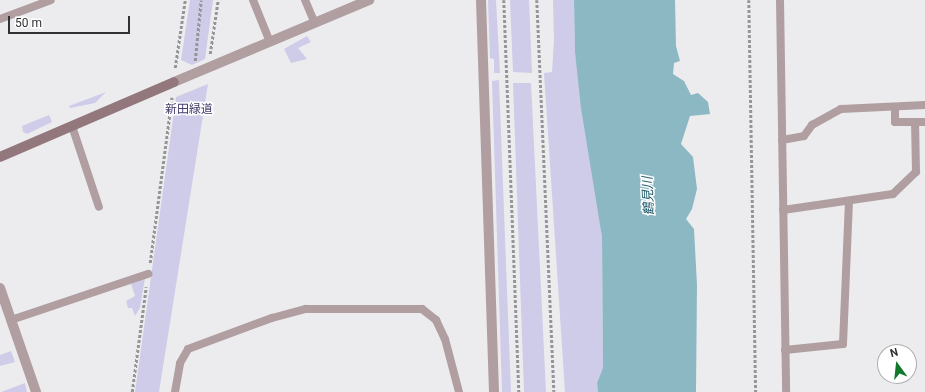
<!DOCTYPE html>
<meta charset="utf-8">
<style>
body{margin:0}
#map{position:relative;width:925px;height:392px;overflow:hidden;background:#ececef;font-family:Roboto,"Noto Sans JP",sans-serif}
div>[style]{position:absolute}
.green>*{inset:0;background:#cecce8}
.water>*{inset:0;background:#8bb8c3}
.path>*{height:2.5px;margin-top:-1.25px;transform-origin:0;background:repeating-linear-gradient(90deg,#959597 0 3px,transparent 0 5px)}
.lane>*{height:8px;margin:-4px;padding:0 4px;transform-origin:4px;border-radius:4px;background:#b09ea1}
.street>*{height:10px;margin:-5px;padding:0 5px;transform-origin:5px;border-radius:5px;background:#b09ea1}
.secondary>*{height:10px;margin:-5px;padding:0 5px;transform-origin:5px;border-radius:5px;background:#92787d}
span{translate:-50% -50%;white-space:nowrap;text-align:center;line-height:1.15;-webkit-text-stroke:3px #fff;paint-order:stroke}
.park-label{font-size:12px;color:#433c6d}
.water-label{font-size:13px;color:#215d6b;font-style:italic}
.north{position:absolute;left:877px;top:344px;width:40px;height:40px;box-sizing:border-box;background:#fff;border:1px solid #adadad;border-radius:50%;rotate:345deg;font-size:11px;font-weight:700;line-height:16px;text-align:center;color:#313133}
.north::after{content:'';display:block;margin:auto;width:14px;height:18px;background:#12792b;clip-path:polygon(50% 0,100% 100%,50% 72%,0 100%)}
.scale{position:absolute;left:8px;top:16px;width:122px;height:18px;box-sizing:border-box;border:2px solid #313133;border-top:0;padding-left:5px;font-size:12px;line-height:14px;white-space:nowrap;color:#313133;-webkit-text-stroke:3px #fff;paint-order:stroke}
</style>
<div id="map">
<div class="green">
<i style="clip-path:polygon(190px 0,213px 0,205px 59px,192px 65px,181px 60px)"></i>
<i style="clip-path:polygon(488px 0,496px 0,500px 73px,494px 73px,494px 59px,490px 58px)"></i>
<i style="clip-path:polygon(510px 0,529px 0,532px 73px,513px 72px)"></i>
<i style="clip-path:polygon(553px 0,574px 0,575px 52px,598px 200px,602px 237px,603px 369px,597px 383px,598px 392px,565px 392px,544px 73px,552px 72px,554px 40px)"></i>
<i style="clip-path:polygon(307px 36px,311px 42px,298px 48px,307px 59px,291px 63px,284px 49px)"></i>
<i style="clip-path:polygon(499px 80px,508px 315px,511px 392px,502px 392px,492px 81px)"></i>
<i style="clip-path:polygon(513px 83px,531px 83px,546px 392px,524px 392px)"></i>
<i style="clip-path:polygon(208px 84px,159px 392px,135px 392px,176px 97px)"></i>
<i style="clip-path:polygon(106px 92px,95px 103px,70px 108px,69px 106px)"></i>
<i style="clip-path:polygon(49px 115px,52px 122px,27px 134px,23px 132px,22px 126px)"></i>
<i style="clip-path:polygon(145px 278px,140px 308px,135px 316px,132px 308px,128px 308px,126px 301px,135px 296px,131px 284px)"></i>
<i style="clip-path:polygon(11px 351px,15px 362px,0 366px,0 355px)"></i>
<i style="clip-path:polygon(25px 383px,27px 392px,1px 392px)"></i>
</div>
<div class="water">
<i style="clip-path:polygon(574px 0,675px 0,676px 46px,680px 61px,674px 63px,673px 74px,684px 81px,691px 95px,698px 93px,708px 102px,710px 114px,690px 116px,681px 144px,693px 157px,697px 189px,692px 209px,686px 219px,694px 229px,697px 285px,696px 392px,598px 392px,597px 383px,603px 368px,602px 237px,581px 108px,575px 52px)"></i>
</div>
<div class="path">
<i style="left:504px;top:0;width:392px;rotate:87.8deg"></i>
<i style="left:537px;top:0;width:392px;rotate:87.5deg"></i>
<i style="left:749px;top:0;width:392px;rotate:89deg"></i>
<i style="left:210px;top:54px;width:55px;rotate:-81.6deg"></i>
<i style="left:195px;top:61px;width:61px;rotate:-84.4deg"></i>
<i style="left:175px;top:68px;width:69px;rotate:-81.6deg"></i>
<i style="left:150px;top:263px;width:167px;rotate:-82.5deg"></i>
<i style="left:132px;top:392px;width:106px;rotate:-82.4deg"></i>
</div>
<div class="lane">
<i style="left:253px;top:0;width:45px;rotate:68deg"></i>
<i style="left:305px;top:0;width:25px;rotate:67deg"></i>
<i style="left:780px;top:0;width:392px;rotate:89.1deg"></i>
<i style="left:0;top:19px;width:54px;rotate:-20.4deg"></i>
<i style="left:895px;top:107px;width:15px;rotate:90deg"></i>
<i style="left:895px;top:122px;width:30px"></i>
<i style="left:72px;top:126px;width:85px;rotate:71.6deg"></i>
<i style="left:782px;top:140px;width:22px;rotate:-10deg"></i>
<i style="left:804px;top:136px;width:14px;rotate:-54deg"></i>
<i style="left:812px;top:125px;width:33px;rotate:-29deg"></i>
<i style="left:841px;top:109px;width:84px;rotate:-2.7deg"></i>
<i style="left:783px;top:210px;width:111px;rotate:-8.3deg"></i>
<i style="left:893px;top:194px;width:32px;rotate:-44deg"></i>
<i style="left:916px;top:172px;width:50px;rotate:-91.1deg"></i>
<i style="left:11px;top:320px;width:145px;rotate:-18.6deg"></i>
<i style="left:785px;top:350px;width:58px;rotate:-5.9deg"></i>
<i style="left:843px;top:344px;width:143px;rotate:-87.6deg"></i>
<i style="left:175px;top:392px;width:29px;rotate:-80deg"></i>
<i style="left:180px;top:363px;width:16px;rotate:-60deg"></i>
<i style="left:188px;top:349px;width:90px;rotate:-20.3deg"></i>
<i style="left:272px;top:318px;width:35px;rotate:-15deg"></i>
<i style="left:306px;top:309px;width:116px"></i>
<i style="left:422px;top:309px;width:18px;rotate:38deg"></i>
<i style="left:436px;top:320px;width:21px;rotate:65deg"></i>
<i style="left:445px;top:339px;width:55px;rotate:75.2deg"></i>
</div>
<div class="street">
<i style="left:481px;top:0;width:392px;rotate:88.1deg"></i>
<i style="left:174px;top:82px;width:212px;rotate:-22.8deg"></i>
<i style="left:0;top:288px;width:110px;rotate:70.9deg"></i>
</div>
<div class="secondary">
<i style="left:0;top:157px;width:189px;rotate:-23.3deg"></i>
</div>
<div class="park-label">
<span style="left:189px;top:110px">新田緑道</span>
</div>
<div class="water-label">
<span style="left:649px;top:196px;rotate:-93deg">鶴見川</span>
</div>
<div class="north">N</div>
<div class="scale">50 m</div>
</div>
